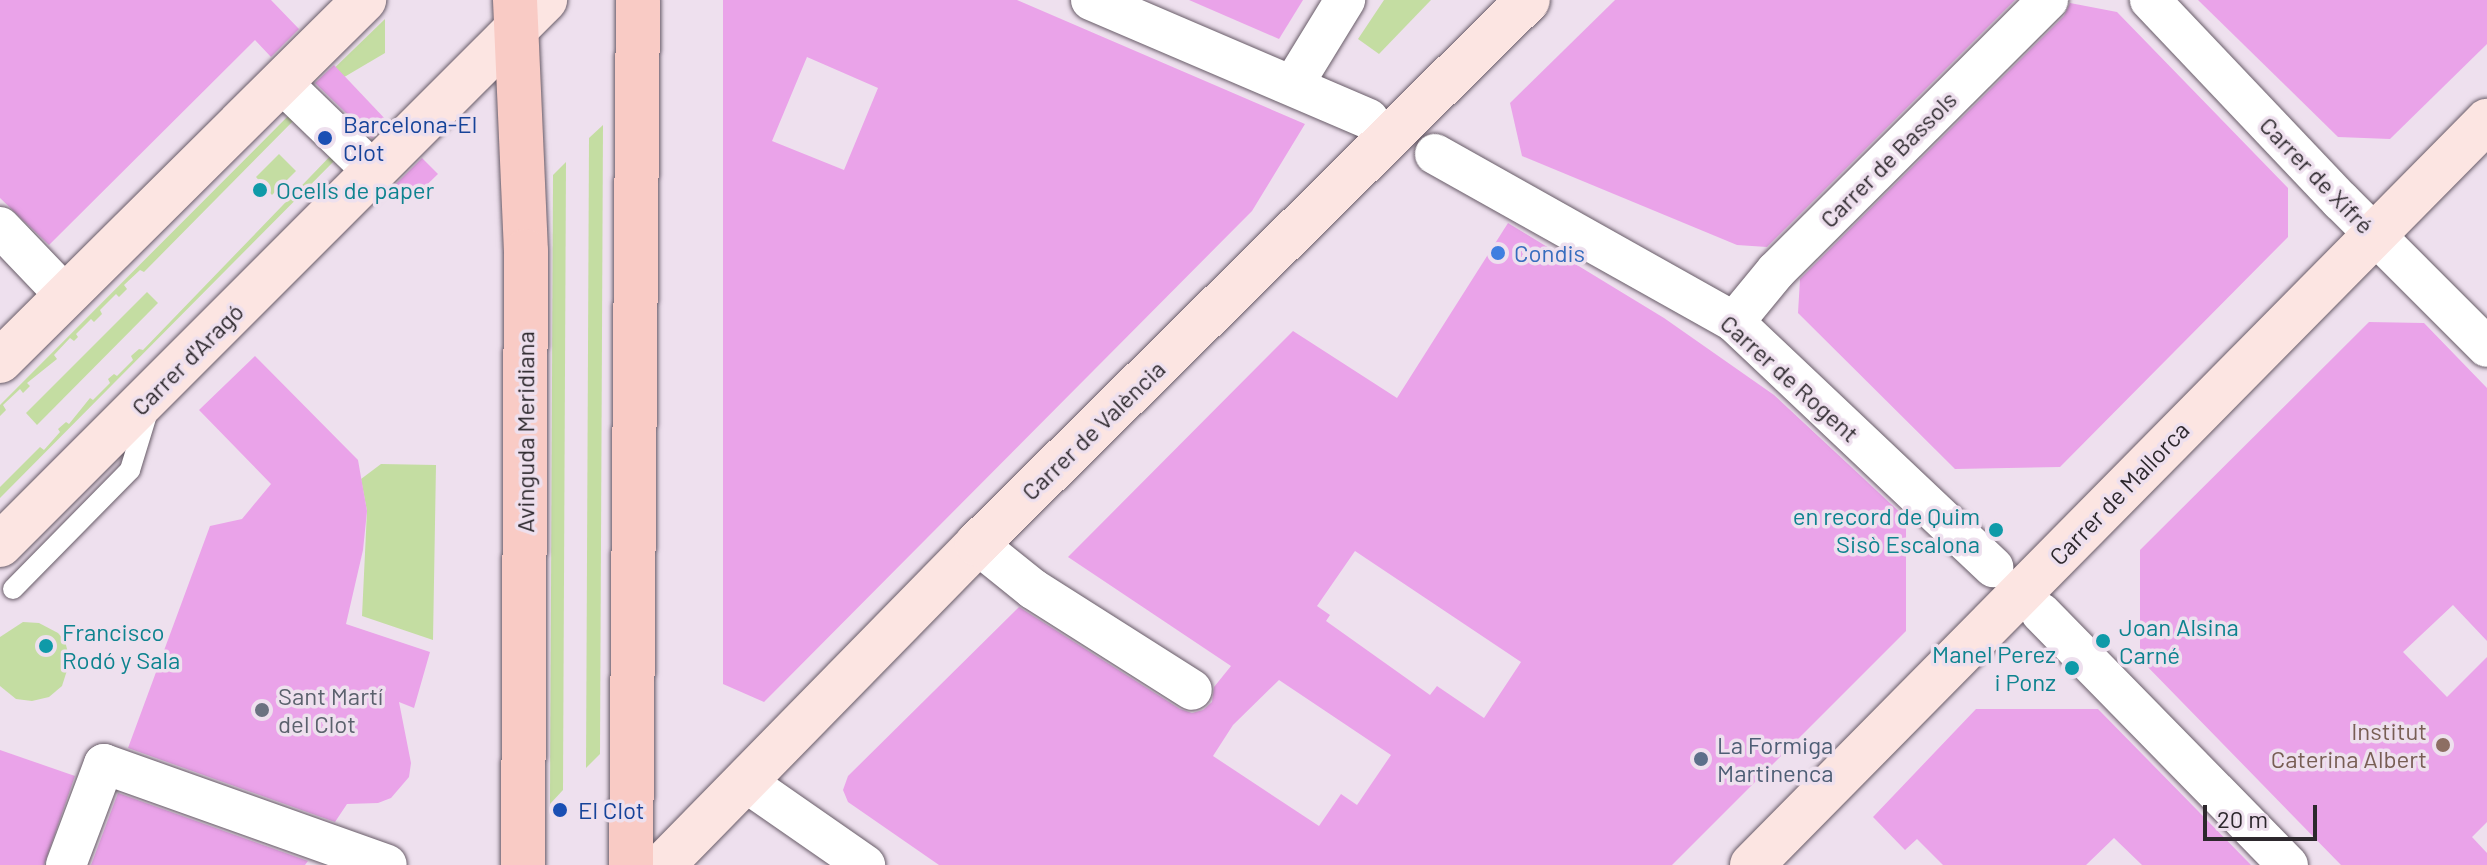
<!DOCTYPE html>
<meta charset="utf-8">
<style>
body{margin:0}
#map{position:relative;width:2487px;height:865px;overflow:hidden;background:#eee0ee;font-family:Barlow,sans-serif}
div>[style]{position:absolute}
.green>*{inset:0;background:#c4dda2}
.building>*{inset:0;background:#eaa3e9}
.roads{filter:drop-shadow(0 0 2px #685c68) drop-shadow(0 0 2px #685c68)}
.lane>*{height:20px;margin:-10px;padding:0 10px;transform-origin:10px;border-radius:10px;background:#fff}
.street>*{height:40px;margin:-20px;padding:0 20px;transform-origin:20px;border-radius:20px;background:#fff}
.secondary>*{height:44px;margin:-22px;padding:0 22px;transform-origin:22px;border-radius:22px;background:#fce5e2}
.primary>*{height:44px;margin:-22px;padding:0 22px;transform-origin:22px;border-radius:22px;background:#f9cbc5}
.dots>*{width:22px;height:22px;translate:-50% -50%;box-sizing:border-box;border:4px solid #eee0ee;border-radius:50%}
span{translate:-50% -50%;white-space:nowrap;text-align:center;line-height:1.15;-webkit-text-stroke:7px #eee0ee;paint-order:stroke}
.transit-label{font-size:24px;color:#164399}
.left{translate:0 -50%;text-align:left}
.street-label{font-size:24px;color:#2d282d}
.culture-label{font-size:24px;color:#0d838f}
.right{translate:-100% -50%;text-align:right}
.shop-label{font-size:24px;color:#366cbe}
.worship-label{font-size:24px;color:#5b616d}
.education-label{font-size:24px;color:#785e54}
.service-label{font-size:24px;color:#4e5e75}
.scale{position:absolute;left:2203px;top:805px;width:114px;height:36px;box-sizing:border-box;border:4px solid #2d282d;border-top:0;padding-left:10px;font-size:24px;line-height:28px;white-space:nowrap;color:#2d282d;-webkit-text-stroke:6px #eee0ee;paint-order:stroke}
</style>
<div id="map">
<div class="green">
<i style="clip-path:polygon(1384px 0,1431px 0,1379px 54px,1358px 39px)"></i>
<i style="clip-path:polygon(385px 19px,385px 53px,329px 86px,321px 81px)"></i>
<i style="clip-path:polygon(297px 107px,302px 112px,144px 272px,140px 270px,124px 285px,127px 289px,119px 297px,116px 294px,100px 310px,102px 314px,94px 322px,91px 319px,76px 334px,78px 337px,74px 341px,70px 338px,54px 355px,57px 359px,27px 383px,30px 386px,23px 393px,20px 389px,3px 405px,6px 410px,0 416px,0 405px)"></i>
<i style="clip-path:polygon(603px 125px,600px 754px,586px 768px,589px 138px)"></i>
<i style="clip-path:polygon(338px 148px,342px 153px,0 498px,0 487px,40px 447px,44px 450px,60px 432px,58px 429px,66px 422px,69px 424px,90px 398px,93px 400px,110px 383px,108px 379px,114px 374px,117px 376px,133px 360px,131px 356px,139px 349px,143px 350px)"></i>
<i style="clip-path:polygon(279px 154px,296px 171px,272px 195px,256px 177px)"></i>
<i style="clip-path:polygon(566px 162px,563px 790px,550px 804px,553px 175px)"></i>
<i style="clip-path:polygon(147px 292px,158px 303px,37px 425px,26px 413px)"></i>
<i style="clip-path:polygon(381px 464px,436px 465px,433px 640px,362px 616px,367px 511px,361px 479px)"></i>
<i style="clip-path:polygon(23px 622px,39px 623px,58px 633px,65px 641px,70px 661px,62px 686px,49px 697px,32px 701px,16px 699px,0 686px,0 637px)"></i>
</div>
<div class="building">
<i style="clip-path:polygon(0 0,271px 0,299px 29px,271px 57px,255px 40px,49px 245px,0 198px)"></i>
<i style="clip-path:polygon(evenodd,723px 0,1017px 0,1305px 124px,1252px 211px,764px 702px,723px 684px,723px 0,807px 57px,878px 88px,844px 170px,772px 141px,807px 57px)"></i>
<i style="clip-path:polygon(1189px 0,1303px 0,1279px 39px)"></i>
<i style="clip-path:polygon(1615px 0,2015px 0,1767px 247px,1737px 245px,1522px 156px,1510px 103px)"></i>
<i style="clip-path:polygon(2198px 0,2487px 0,2487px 44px,2390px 139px,2338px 137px)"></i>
<i style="clip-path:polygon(2070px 3px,2117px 12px,2288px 188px,2288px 237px,2060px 467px,1955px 469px,1798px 313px,1800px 279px,2064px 16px)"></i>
<i style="clip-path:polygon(334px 65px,388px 122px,372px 138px,315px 83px)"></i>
<i style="clip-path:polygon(422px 158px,438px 174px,409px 202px,394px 186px)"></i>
<i style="clip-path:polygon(evenodd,1508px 223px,1664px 318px,1774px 395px,1906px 518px,1906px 631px,1672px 865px,939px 865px,848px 802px,843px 790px,848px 776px,1019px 607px,1180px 709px,1192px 713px,1203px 710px,1212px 702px,1214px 687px,1231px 666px,1068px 557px,1293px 331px,1397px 398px,1508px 223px,1355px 551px,1521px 662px,1484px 718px,1437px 686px,1430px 695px,1326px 621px,1330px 615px,1317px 606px,1355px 551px,1508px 223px,1279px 680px,1391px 755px,1357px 805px,1341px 794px,1319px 826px,1213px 756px,1233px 725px,1279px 680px)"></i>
<i style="clip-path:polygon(2369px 322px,2424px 323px,2487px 388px,2487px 641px,2453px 605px,2403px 652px,2447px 697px,2487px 657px,2487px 822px,2472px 837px,2487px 853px,2487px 865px,2341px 865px,2140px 659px,2140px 550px)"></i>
<i style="clip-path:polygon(255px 356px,358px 460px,367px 511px,363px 550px,346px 624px,430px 652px,414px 708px,399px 702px,411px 763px,409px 777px,391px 798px,378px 803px,347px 804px,335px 822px,128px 748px,210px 526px,242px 519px,271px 484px,199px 410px)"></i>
<i style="clip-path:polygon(1976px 709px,2098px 709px,2251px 865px,2142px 865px,2114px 838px,2086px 865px,1943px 865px,1917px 839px,1905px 850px,1873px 817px)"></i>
<i style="clip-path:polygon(0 750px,75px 776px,44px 865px,0 865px)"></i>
<i style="clip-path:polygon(118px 793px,308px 861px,305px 865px,91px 865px)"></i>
</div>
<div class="roads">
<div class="lane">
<i style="left:13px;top:589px;width:167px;rotate:-45.5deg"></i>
<i style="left:130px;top:470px;width:62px;rotate:-73deg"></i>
</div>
<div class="street">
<i style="left:1091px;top:0;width:302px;rotate:23.2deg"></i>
<i style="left:2150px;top:0;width:277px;rotate:46.5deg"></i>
<i style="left:2341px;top:201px;width:206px;rotate:45deg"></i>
<i style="left:281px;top:82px;width:128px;rotate:44.1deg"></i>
<i style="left:1293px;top:85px;width:100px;rotate:-58.5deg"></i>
<i style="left:1435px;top:154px;width:343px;rotate:29.3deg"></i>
<i style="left:1734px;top:322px;width:357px;rotate:43.4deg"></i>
<i style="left:0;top:227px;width:95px;rotate:46.3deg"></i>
<i style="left:1734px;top:322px;width:66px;rotate:-50.5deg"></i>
<i style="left:1776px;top:271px;width:384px;rotate:-44.9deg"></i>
<i style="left:977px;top:544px;width:72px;rotate:38.8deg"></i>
<i style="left:1033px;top:589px;width:188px;rotate:32.4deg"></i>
<i style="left:2041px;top:613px;width:353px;rotate:45.6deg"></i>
<i style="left:747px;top:783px;width:144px;rotate:34.8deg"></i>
<i style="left:66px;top:865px;width:108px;rotate:-69.4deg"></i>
<i style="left:104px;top:764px;width:300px;rotate:19.6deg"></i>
</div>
<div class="secondary">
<i style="left:0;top:361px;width:513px;rotate:-44.76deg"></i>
<i style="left:0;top:545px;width:771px;rotate:-45deg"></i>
<i style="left:663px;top:865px;width:449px;rotate:-45.6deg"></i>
<i style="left:977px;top:544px;width:774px;rotate:-44.63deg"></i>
<i style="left:1752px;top:865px;width:1046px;rotate:-45.35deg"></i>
</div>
<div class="primary">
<i style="left:515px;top:0;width:251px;rotate:87.5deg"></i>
<i style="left:526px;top:251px;width:614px;rotate:90.28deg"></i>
<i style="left:631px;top:865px;width:865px;rotate:-89.54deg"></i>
</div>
</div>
<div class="dots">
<i style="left:325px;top:138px;background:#1a4fb4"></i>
<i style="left:260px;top:190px;background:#0f9aa8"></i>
<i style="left:1498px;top:253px;background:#3f7fe0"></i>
<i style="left:1996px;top:530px;background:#0f9aa8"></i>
<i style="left:2103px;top:641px;background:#0f9aa8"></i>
<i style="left:46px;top:646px;background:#0f9aa8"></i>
<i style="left:2072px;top:668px;background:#0f9aa8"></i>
<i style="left:262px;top:710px;background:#6b7280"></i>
<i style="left:2443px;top:745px;background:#8d6e63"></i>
<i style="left:1701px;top:759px;background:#5c6f8a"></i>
<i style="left:560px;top:810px;background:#1a4fb4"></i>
</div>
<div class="transit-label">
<span class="left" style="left:343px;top:138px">Barcelona-El<br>Clot</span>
<span class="left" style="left:578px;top:810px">El Clot</span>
</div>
<div class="street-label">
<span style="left:1888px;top:159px;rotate:-45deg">Carrer de Bassols</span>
<span style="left:2317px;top:175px;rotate:46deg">Carrer de Xifré</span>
<span style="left:187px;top:359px;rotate:-45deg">Carrer d'Aragó</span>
<span style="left:1790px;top:378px;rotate:42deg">Carrer de Rogent</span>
<span style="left:1093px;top:430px;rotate:-44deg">Carrer de València</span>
<span style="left:525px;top:432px;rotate:-90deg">Avinguda Meridiana</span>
<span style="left:2119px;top:493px;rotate:-46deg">Carrer de Mallorca</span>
</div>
<div class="culture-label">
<span class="left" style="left:276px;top:190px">Ocells de paper</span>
<span class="right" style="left:1980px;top:530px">en record de Quim<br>Sisò Escalona</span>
<span class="left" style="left:2119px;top:641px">Joan Alsina<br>Carné</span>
<span class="left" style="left:62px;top:646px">Francisco<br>Rodó y Sala</span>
<span class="right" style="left:2056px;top:668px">Manel Perez<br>i Ponz</span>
</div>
<div class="shop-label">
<span class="left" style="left:1514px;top:253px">Condis</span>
</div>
<div class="worship-label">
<span class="left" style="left:278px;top:710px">Sant Martí<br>del Clot</span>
</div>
<div class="education-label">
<span class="right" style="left:2427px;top:745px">Institut<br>Caterina Albert</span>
</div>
<div class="service-label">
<span class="left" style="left:1717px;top:759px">La Formiga<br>Martinenca</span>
</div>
<div class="scale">20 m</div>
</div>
